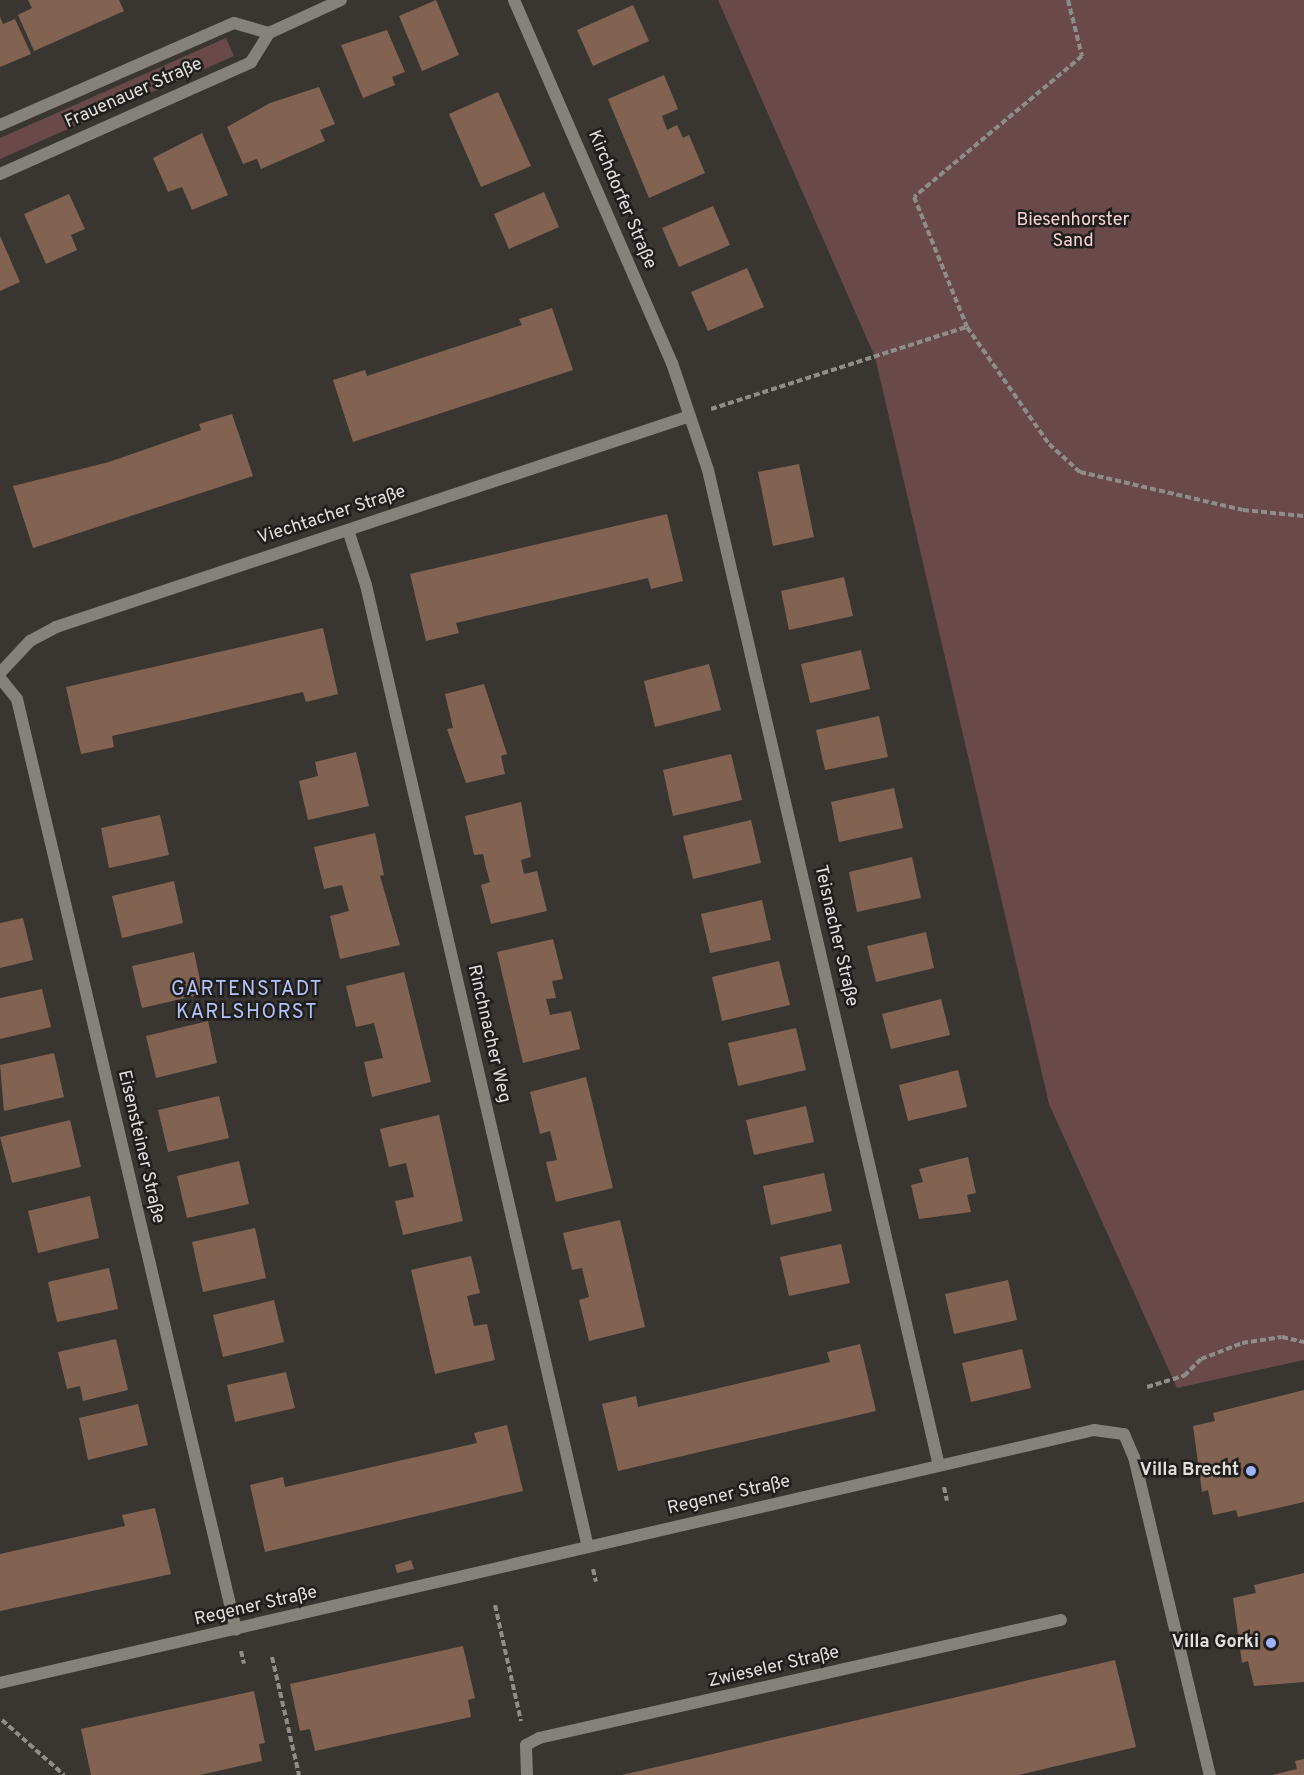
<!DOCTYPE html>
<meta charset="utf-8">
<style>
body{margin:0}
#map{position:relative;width:1304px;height:1775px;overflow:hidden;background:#393632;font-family:Overpass,sans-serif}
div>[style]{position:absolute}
.green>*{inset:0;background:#69494a}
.building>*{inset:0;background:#826352}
.path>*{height:4px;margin-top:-2px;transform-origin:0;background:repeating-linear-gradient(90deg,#8f8d89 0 6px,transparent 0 9px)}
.minor>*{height:12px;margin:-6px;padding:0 6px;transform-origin:6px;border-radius:6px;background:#85827c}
.dots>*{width:16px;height:16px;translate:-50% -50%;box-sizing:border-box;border:3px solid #1f1e1c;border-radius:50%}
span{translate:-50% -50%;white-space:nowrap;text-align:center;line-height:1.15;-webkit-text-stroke:5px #1f1e1c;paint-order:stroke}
.street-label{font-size:18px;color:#e1e0dd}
.park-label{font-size:18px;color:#fcd3d4}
.poi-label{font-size:18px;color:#e1e0dd;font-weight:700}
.right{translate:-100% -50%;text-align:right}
.neighbourhood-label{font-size:20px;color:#b4c4fb;letter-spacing:1.5px}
</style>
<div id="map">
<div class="green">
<i style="clip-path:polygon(718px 0,1304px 0,1304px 1360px,1177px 1388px,1049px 1104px,875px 357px)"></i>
<i style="clip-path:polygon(226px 38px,234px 56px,0 159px,0 138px)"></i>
</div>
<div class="building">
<i style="clip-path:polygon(28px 0,119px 0,124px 11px,34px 51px,18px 15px,32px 8px)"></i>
<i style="clip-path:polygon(436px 0,459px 55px,422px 71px,399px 16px)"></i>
<i style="clip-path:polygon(633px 5px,649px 41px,593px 66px,577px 30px)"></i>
<i style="clip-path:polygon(0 17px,3px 24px,15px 19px,31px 54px,0 67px)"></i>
<i style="clip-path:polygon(387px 30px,405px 72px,392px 77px,395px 85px,363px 98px,341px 45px)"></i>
<i style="clip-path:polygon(664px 75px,678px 109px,662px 116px,667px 130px,677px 125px,683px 138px,689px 135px,705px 173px,649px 198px,608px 99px)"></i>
<i style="clip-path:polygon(319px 87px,335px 124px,320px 130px,325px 141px,261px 169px,257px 159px,243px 164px,227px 127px,270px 103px)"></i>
<i style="clip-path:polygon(498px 92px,531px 166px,481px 187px,449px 114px)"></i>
<i style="clip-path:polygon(202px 133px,228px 195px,192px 210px,182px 187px,168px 192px,153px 158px)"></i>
<i style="clip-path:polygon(544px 192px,559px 227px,509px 249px,494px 214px)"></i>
<i style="clip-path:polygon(69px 194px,85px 229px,71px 235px,77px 250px,46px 264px,24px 214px)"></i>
<i style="clip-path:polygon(713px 206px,730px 245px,679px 267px,662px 228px)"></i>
<i style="clip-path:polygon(0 236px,20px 282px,0 291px)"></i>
<i style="clip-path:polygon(747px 268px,764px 307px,708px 331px,691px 292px)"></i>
<i style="clip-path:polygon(552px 308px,573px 370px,353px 442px,333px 380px,365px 370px,367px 376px,522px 325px,519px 319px)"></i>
<i style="clip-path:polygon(232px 414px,253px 476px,33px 548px,13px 486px,109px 462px,201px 430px,199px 424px)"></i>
<i style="clip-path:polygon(799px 464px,814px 537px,773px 546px,758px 472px)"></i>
<i style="clip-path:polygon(667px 514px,683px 581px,651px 589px,648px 578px,537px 604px,456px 623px,459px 633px,426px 641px,410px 574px)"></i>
<i style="clip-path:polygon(844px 577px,853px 616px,789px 630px,781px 591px)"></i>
<i style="clip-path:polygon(323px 628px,338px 694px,306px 702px,303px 692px,192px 718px,112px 736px,114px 747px,81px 754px,66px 687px)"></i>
<i style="clip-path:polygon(861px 650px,870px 689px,810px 703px,801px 664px)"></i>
<i style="clip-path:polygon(709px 664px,721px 710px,655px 727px,644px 681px)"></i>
<i style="clip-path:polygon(484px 684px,507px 754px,501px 756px,505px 774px,466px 783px,447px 729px,453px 728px,445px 694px)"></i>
<i style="clip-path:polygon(879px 716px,888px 757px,825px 770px,816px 730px)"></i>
<i style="clip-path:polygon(356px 752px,369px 806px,308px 820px,299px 781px,318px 776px,315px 762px)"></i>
<i style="clip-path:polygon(731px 754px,742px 800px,673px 816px,663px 770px)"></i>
<i style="clip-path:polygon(894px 788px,903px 828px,839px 842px,831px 802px)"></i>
<i style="clip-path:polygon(521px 802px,531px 857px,521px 860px,524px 874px,537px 871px,547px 911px,491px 924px,481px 885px,490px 882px,486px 868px,483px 854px,474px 855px,465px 816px)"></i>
<i style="clip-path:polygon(160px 815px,169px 855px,109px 868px,101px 828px)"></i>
<i style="clip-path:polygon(751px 820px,761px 863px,693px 879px,683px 836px)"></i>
<i style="clip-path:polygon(375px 833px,384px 875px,380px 876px,400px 945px,340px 959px,330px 916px,349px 911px,342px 885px,324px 889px,314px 847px)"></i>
<i style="clip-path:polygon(912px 857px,921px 898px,857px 912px,849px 872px)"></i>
<i style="clip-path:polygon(174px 881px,183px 923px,122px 938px,112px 896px)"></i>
<i style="clip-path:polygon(762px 900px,771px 940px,710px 953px,701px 914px)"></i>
<i style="clip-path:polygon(23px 918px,33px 960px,0 968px,0 923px)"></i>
<i style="clip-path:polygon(926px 932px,934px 968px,876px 982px,867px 946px)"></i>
<i style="clip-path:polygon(553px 939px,563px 979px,552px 981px,556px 998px,546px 999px,550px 1015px,571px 1011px,580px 1049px,523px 1063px,497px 952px)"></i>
<i style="clip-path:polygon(194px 952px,203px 994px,142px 1008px,132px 966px)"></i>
<i style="clip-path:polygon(779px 961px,790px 1005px,722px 1021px,712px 977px)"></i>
<i style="clip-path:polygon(404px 972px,431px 1082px,372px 1097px,364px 1062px,383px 1058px,374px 1023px,356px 1027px,346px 986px)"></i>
<i style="clip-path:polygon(42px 989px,51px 1027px,0 1039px,0 998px)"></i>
<i style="clip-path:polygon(941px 999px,950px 1035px,891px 1049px,882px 1014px)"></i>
<i style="clip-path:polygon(208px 1021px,217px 1063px,156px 1078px,146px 1036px)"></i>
<i style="clip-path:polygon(796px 1028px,806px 1070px,738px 1086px,728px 1043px)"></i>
<i style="clip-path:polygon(54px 1053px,64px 1097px,4px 1111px,0 1065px)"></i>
<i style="clip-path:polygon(958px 1070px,967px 1107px,908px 1121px,899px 1085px)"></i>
<i style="clip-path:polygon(586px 1077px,613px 1188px,556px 1202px,546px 1162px,557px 1160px,550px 1131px,540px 1134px,530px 1092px)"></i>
<i style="clip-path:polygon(219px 1096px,229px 1138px,168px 1152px,158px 1110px)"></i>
<i style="clip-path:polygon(806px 1106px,814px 1142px,754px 1155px,746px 1120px)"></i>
<i style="clip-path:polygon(439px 1115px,463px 1221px,403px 1235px,395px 1201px,414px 1197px,406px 1163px,389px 1167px,380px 1129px)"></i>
<i style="clip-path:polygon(70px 1120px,81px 1167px,12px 1183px,0 1137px)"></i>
<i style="clip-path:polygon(968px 1157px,976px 1193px,967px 1195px,971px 1212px,919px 1219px,911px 1185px,923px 1182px,919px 1169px)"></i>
<i style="clip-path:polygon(239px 1161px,249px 1204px,187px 1218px,177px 1176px)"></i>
<i style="clip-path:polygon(824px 1173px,832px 1211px,771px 1225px,763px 1186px)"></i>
<i style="clip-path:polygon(90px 1196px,99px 1238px,38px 1253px,28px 1211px)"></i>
<i style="clip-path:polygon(620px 1220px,645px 1327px,589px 1341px,579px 1300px,589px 1297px,582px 1268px,572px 1270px,563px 1233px)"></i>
<i style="clip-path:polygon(255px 1228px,266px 1278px,203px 1292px,192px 1242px)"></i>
<i style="clip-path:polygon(841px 1244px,850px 1283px,789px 1296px,780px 1257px)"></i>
<i style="clip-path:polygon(471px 1256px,480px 1293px,467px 1296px,474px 1326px,487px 1324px,495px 1360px,435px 1374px,411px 1270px)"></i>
<i style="clip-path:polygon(109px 1268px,118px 1309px,57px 1322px,48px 1282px)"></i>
<i style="clip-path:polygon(1008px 1280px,1017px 1320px,954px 1334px,945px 1294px)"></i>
<i style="clip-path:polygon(274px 1300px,284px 1342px,223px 1357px,213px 1315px)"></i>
<i style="clip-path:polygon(116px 1339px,128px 1390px,83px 1401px,80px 1386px,67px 1389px,58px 1352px)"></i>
<i style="clip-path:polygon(860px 1344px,876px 1411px,618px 1471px,602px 1404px,636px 1396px,638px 1407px,830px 1362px,827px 1352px)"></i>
<i style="clip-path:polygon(1022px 1349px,1031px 1388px,971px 1402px,962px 1363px)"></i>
<i style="clip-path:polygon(286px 1372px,295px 1408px,235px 1422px,227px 1385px)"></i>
<i style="clip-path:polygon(1304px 1390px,1304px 1502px,1238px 1517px,1236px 1510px,1213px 1515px,1208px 1490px,1202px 1492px,1193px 1426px,1215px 1421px,1213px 1413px)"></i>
<i style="clip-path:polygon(138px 1404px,148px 1445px,88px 1460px,79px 1418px)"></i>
<i style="clip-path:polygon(507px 1425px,523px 1491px,265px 1552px,250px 1485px,283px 1477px,285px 1487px,477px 1443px,474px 1433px)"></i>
<i style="clip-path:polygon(155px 1508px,171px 1574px,0 1611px,0 1554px,125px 1526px,122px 1515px)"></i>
<i style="clip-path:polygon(411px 1560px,414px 1569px,397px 1573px,395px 1565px)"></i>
<i style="clip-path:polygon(1304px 1573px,1304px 1682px,1254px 1686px,1248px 1661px,1242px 1663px,1233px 1598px,1256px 1593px,1254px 1585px)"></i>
<i style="clip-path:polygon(463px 1646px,475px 1698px,468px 1700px,471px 1717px,315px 1751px,310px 1729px,300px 1731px,290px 1684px)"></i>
<i style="clip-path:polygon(1115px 1660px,1136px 1747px,1019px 1775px,622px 1775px)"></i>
<i style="clip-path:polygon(254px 1691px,265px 1743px,259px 1744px,262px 1761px,200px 1775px,91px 1775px,81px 1729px)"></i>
<i style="clip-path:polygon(1304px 1759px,1304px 1775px,1272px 1775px,1297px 1769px,1295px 1761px)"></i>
</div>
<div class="path">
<i style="left:1068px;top:0;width:58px;rotate:76deg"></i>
<i style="left:1082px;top:56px;width:219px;rotate:140deg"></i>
<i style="left:914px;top:197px;width:140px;rotate:67.8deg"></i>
<i style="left:967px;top:327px;width:143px;rotate:55deg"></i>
<i style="left:1049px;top:444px;width:42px;rotate:42.1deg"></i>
<i style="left:1080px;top:472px;width:167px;rotate:13.1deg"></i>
<i style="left:1243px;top:510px;width:61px;rotate:5.6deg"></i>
<i style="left:711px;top:409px;width:269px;rotate:-17.8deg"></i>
<i style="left:1147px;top:1387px;width:39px;rotate:-17deg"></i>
<i style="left:1184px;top:1376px;width:24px;rotate:-45deg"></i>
<i style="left:1201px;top:1359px;width:44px;rotate:-21.3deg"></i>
<i style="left:1242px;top:1343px;width:40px;rotate:-8.5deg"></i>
<i style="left:1282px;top:1337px;width:23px;rotate:13deg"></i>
<i style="left:944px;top:1487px;width:14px;rotate:78deg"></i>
<i style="left:593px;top:1569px;width:13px;rotate:77deg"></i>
<i style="left:495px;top:1605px;width:119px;rotate:77.4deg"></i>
<i style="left:241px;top:1651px;width:13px;rotate:77deg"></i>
<i style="left:272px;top:1657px;width:121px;rotate:77.1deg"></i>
<i style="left:2px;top:1720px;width:83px;rotate:41.6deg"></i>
</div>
<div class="minor">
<i style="left:514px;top:0;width:396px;rotate:66.5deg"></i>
<i style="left:672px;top:363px;width:113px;rotate:71.4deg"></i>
<i style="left:708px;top:470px;width:1022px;rotate:76.94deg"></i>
<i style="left:0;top:125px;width:255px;rotate:-23.6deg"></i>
<i style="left:234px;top:23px;width:36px;rotate:16deg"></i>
<i style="left:0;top:174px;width:275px;rotate:-24deg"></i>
<i style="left:251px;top:62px;width:34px;rotate:-58deg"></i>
<i style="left:269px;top:33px;width:79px;rotate:-24.6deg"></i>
<i style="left:348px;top:530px;width:58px;rotate:71.9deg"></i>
<i style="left:366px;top:585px;width:987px;rotate:77.01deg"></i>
<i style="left:0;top:673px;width:44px;rotate:-46.8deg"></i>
<i style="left:30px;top:641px;width:30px;rotate:-28deg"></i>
<i style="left:56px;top:627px;width:668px;rotate:-18.41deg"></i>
<i style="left:0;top:678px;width:27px;rotate:51deg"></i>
<i style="left:17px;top:699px;width:956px;rotate:76.76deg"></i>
<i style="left:0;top:1683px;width:1123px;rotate:-13.02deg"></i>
<i style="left:1094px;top:1430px;width:30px;rotate:8deg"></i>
<i style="left:1124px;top:1434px;width:25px;rotate:67deg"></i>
<i style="left:1134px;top:1457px;width:327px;rotate:76.6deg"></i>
<i style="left:527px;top:1775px;width:30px;rotate:-92deg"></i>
<i style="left:526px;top:1745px;width:15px;rotate:-28deg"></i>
<i style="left:539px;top:1738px;width:535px;rotate:-12.74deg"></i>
</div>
<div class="dots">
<i style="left:1251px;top:1471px;background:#9fb3fd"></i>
<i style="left:1271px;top:1643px;background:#9fb3fd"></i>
</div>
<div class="street-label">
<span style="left:134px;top:94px;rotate:-24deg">Frauenauer Straße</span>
<span style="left:621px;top:200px;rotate:67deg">Kirchdorfer Straße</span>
<span style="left:332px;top:516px;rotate:-18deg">Viechtacher Straße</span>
<span style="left:835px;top:936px;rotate:77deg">Teisnacher Straße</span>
<span style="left:488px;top:1034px;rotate:77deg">Rinchnacher Weg</span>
<span style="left:140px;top:1147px;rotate:77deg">Eisensteiner Straße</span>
<span style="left:729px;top:1496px;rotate:-13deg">Regener Straße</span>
<span style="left:256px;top:1607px;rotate:-13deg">Regener Straße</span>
<span style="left:774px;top:1668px;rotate:-13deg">Zwieseler Straße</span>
</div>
<div class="park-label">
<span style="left:1073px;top:232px">Biesenhorster<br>Sand</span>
</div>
<div class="poi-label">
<span class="right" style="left:1239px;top:1471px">Villa Brecht</span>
<span class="right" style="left:1259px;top:1643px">Villa Gorki</span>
</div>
<div class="neighbourhood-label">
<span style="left:247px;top:1002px">GARTENSTADT<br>KARLSHORST</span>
</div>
</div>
